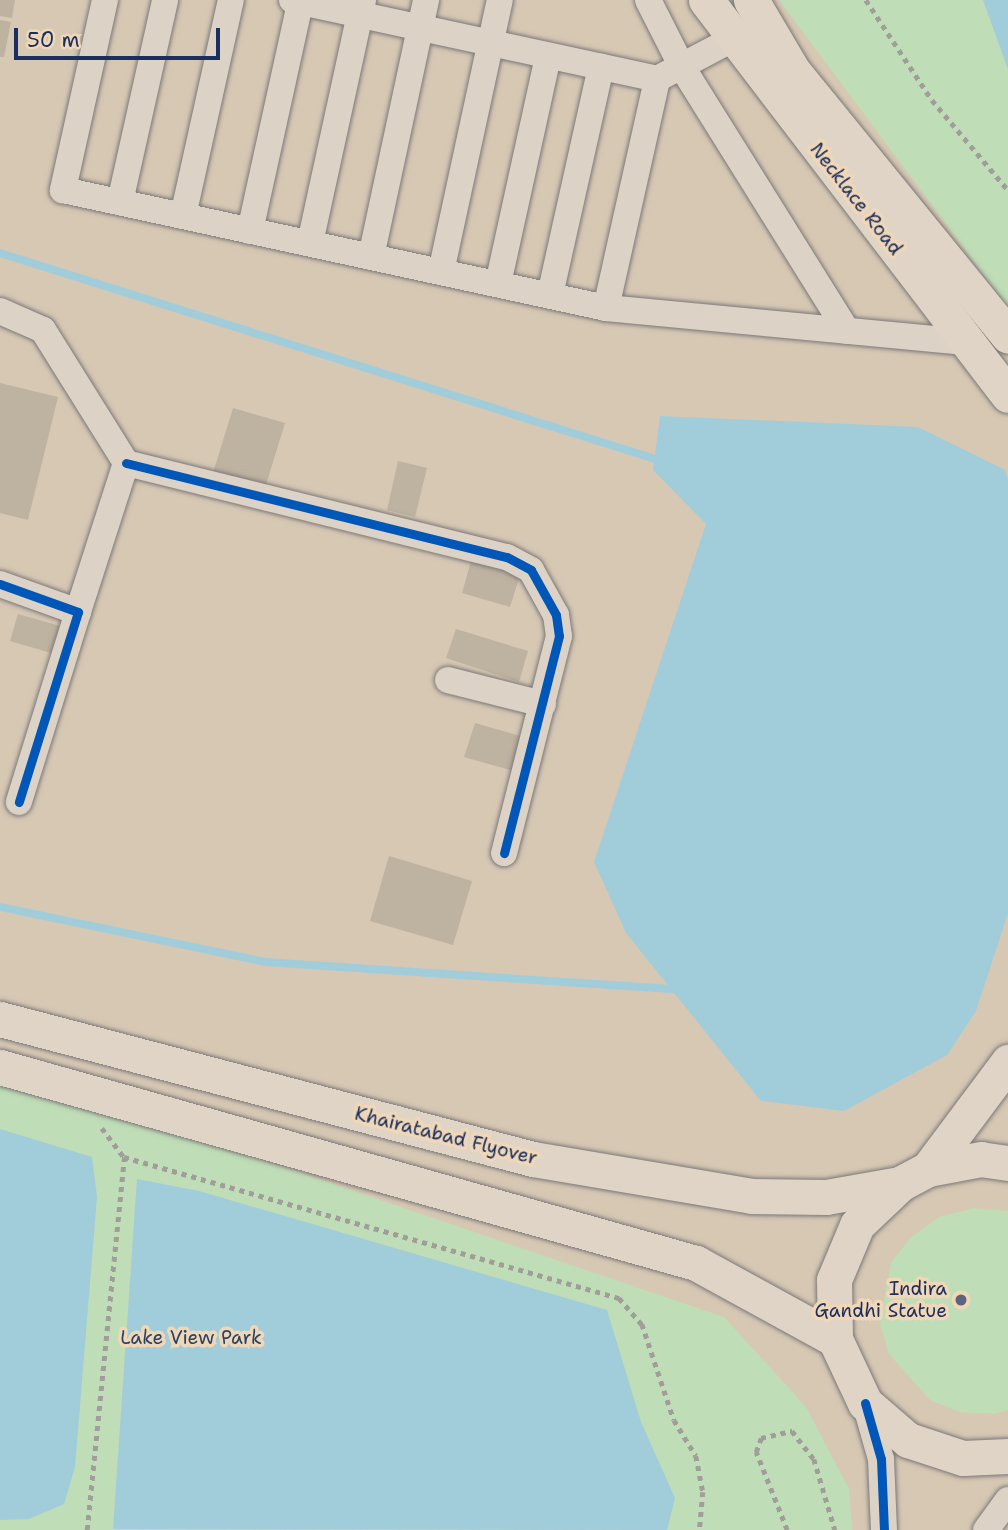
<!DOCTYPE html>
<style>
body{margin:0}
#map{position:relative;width:1008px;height:1530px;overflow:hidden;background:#d7c8b4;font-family:"Shantell Sans",sans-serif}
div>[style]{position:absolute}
.green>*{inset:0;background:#bfddb6}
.water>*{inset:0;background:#a1ccda}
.stream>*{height:8px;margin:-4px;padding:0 4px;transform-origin:4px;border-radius:4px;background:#a1ccda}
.building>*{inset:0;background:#beb2a1}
.path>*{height:4.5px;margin-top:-2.25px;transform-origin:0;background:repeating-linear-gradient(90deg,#a19e9a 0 5px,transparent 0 10px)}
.roads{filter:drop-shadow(0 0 2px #7c7979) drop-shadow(0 0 2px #7c7979)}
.minor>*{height:26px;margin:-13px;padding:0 13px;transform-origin:13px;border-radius:13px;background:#dcd2c6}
.major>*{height:35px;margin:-17.5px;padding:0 17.5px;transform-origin:17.5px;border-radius:17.5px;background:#dfd4c5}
.cycleway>*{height:9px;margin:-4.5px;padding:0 4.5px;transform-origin:4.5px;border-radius:4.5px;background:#0057b8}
.dots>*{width:19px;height:19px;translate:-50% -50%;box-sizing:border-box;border:4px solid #efd7b7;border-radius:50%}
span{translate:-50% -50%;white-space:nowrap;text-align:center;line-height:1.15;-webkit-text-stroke:7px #efd7b7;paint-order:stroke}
.street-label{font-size:19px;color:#1b2f5e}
.poi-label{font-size:19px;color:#1b2f5e}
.right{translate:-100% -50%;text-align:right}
.park-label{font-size:19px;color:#294267}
.scale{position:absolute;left:14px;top:28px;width:206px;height:32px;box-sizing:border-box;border:4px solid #1b2f5e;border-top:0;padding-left:9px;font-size:21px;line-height:24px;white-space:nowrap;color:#1b2f5e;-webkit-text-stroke:5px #efd7b7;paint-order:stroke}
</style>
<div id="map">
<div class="green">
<i style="clip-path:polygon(779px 0,983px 0,1008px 69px,1008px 307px)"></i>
<i style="clip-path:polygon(0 1084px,207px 1141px,724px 1317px,806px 1407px,849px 1489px,852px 1530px,0 1530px)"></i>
<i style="clip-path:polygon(974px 1208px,1008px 1211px,1008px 1410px,995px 1414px,959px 1412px,930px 1400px,889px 1354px,880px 1324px,891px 1263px,910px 1238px,939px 1217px)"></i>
</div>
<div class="water">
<i style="clip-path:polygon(983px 0,1008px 0,1008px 69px)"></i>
<i style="clip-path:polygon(660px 416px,918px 427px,1005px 470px,1008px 480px,1008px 913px,976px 1011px,947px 1055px,844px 1111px,761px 1101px,626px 933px,594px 862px,706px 524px,653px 470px)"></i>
<i style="clip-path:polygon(0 1129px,92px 1157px,97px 1197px,75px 1467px,64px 1504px,29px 1519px,0 1520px)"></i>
<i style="clip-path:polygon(137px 1179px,199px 1191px,607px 1310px,641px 1422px,675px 1498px,667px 1530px,113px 1529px)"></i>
</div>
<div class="stream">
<i style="left:0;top:253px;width:697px;rotate:17.45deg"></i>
<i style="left:0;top:907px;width:271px;rotate:11.7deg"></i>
<i style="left:265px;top:962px;width:419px;rotate:3.8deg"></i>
</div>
<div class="building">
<i style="clip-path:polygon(0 0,15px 0,12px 18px,0 16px)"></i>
<i style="clip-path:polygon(0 20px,11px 22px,4px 57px,0 57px)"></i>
<i style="clip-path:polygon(0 383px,58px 397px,28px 520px,0 513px)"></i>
<i style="clip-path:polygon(233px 408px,285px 423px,265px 488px,213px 473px)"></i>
<i style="clip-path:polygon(398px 461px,427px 468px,415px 517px,387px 510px)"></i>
<i style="clip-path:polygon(471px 561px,520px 575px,510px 607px,462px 593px)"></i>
<i style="clip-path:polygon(18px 614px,60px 626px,51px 653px,10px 641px)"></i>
<i style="clip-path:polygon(456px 629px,528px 651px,519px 682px,446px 658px)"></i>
<i style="clip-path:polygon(475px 723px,527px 738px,517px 772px,464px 757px)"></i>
<i style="clip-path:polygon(389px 856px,472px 881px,453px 945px,370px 921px)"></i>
</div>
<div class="path">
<i style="left:866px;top:0;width:120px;rotate:56.6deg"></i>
<i style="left:932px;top:100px;width:118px;rotate:49.8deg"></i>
<i style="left:102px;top:1128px;width:36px;rotate:53deg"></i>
<i style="left:124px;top:1157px;width:515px;rotate:15.9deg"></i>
<i style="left:619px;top:1298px;width:35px;rotate:49deg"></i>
<i style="left:642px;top:1324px;width:101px;rotate:71.6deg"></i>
<i style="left:674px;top:1420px;width:42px;rotate:58.6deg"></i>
<i style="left:696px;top:1456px;width:37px;rotate:79deg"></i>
<i style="left:703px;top:1492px;width:38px;rotate:95deg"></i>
<i style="left:87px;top:1530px;width:375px;rotate:-84.3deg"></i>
<i style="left:787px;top:1530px;width:84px;rotate:-111.7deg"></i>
<i style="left:756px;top:1452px;width:15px;rotate:-70deg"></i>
<i style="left:761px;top:1438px;width:32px;rotate:-13deg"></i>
<i style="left:792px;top:1431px;width:36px;rotate:52deg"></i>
<i style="left:814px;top:1459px;width:74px;rotate:73.5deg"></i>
</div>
<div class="roads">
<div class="minor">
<i style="left:105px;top:0;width:195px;rotate:102.5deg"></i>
<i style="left:63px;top:190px;width:556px;rotate:12.26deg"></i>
<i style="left:606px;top:308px;width:364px;rotate:5.4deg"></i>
<i style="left:292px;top:0;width:373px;rotate:12.2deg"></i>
<i style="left:657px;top:79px;width:84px;rotate:-27.8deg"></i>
<i style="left:648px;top:0;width:75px;rotate:63.1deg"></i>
<i style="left:682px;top:67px;width:311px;rotate:58deg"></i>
<i style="left:120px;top:202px;width:207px;rotate:-77.4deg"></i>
<i style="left:183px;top:216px;width:221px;rotate:-77.5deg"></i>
<i style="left:250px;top:231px;width:237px;rotate:-77.6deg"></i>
<i style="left:310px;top:243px;width:249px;rotate:-77.7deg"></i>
<i style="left:371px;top:257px;width:263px;rotate:-77.9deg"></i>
<i style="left:441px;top:272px;width:278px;rotate:-77.8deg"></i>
<i style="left:498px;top:284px;width:233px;rotate:-77.6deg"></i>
<i style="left:550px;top:295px;width:234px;rotate:-77.4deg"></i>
<i style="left:606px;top:308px;width:235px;rotate:-77.4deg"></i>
<i style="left:0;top:311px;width:47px;rotate:23.8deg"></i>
<i style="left:43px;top:330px;width:157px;rotate:58deg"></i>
<i style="left:126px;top:463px;width:157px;rotate:107.9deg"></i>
<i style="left:126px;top:463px;width:392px;rotate:13.9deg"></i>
<i style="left:507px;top:557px;width:27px;rotate:28deg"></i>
<i style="left:531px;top:570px;width:51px;rotate:60.9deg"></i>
<i style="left:556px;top:615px;width:21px;rotate:82deg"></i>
<i style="left:559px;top:636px;width:224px;rotate:104.2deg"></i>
<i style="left:0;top:584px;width:83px;rotate:19.7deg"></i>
<i style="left:78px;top:612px;width:199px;rotate:107.3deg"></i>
<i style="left:448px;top:680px;width:98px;rotate:14.2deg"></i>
<i style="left:865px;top:1403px;width:58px;rotate:74.1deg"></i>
<i style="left:881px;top:1459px;width:71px;rotate:87.6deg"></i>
<i style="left:986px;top:1530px;width:37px;rotate:-54deg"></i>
</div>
<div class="major">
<i style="left:706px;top:0;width:497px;rotate:52.6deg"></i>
<i style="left:751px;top:0;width:82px;rotate:59.4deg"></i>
<i style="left:793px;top:71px;width:341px;rotate:50.9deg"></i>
<i style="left:0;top:1019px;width:551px;rotate:14.72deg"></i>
<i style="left:533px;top:1159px;width:221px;rotate:9.6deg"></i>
<i style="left:751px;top:1196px;width:75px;rotate:0.8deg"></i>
<i style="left:826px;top:1197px;width:75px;rotate:-10deg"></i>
<i style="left:0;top:1067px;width:723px;rotate:15.73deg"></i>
<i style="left:696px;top:1263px;width:158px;rotate:28.7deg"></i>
<i style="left:1008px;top:1163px;width:27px;rotate:-172deg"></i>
<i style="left:981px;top:1159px;width:54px;rotate:169.3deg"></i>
<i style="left:928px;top:1169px;width:32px;rotate:152deg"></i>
<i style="left:900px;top:1184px;width:59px;rotate:136.4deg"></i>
<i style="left:857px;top:1225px;width:60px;rotate:112.7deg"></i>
<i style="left:834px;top:1280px;width:59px;rotate:89deg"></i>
<i style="left:835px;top:1339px;width:71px;rotate:64.9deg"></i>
<i style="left:865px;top:1403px;width:57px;rotate:40.7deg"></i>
<i style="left:908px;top:1440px;width:58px;rotate:18.1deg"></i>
<i style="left:963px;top:1458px;width:45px;rotate:-2.5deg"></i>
<i style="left:928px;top:1169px;width:134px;rotate:-53.2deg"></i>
</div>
</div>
<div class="cycleway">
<i style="left:126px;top:463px;width:392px;rotate:13.9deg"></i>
<i style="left:507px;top:557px;width:27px;rotate:28deg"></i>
<i style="left:531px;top:570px;width:51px;rotate:60.9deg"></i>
<i style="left:556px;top:615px;width:21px;rotate:82deg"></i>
<i style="left:559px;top:636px;width:224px;rotate:104.2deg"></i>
<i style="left:0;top:584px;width:83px;rotate:19.7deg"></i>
<i style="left:78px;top:612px;width:199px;rotate:107.3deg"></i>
<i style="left:865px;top:1403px;width:58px;rotate:74.1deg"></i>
<i style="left:881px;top:1459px;width:71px;rotate:87.6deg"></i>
</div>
<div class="dots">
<i style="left:961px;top:1300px;background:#5d657c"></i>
</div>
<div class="street-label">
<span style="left:856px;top:199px;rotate:52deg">Necklace Road</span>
<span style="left:446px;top:1136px;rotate:14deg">Khairatabad Flyover</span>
</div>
<div class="poi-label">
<span class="right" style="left:947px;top:1300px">Indira<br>Gandhi Statue</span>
</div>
<div class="park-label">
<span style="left:191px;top:1338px">Lake View Park</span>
</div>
<div class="scale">50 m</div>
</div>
